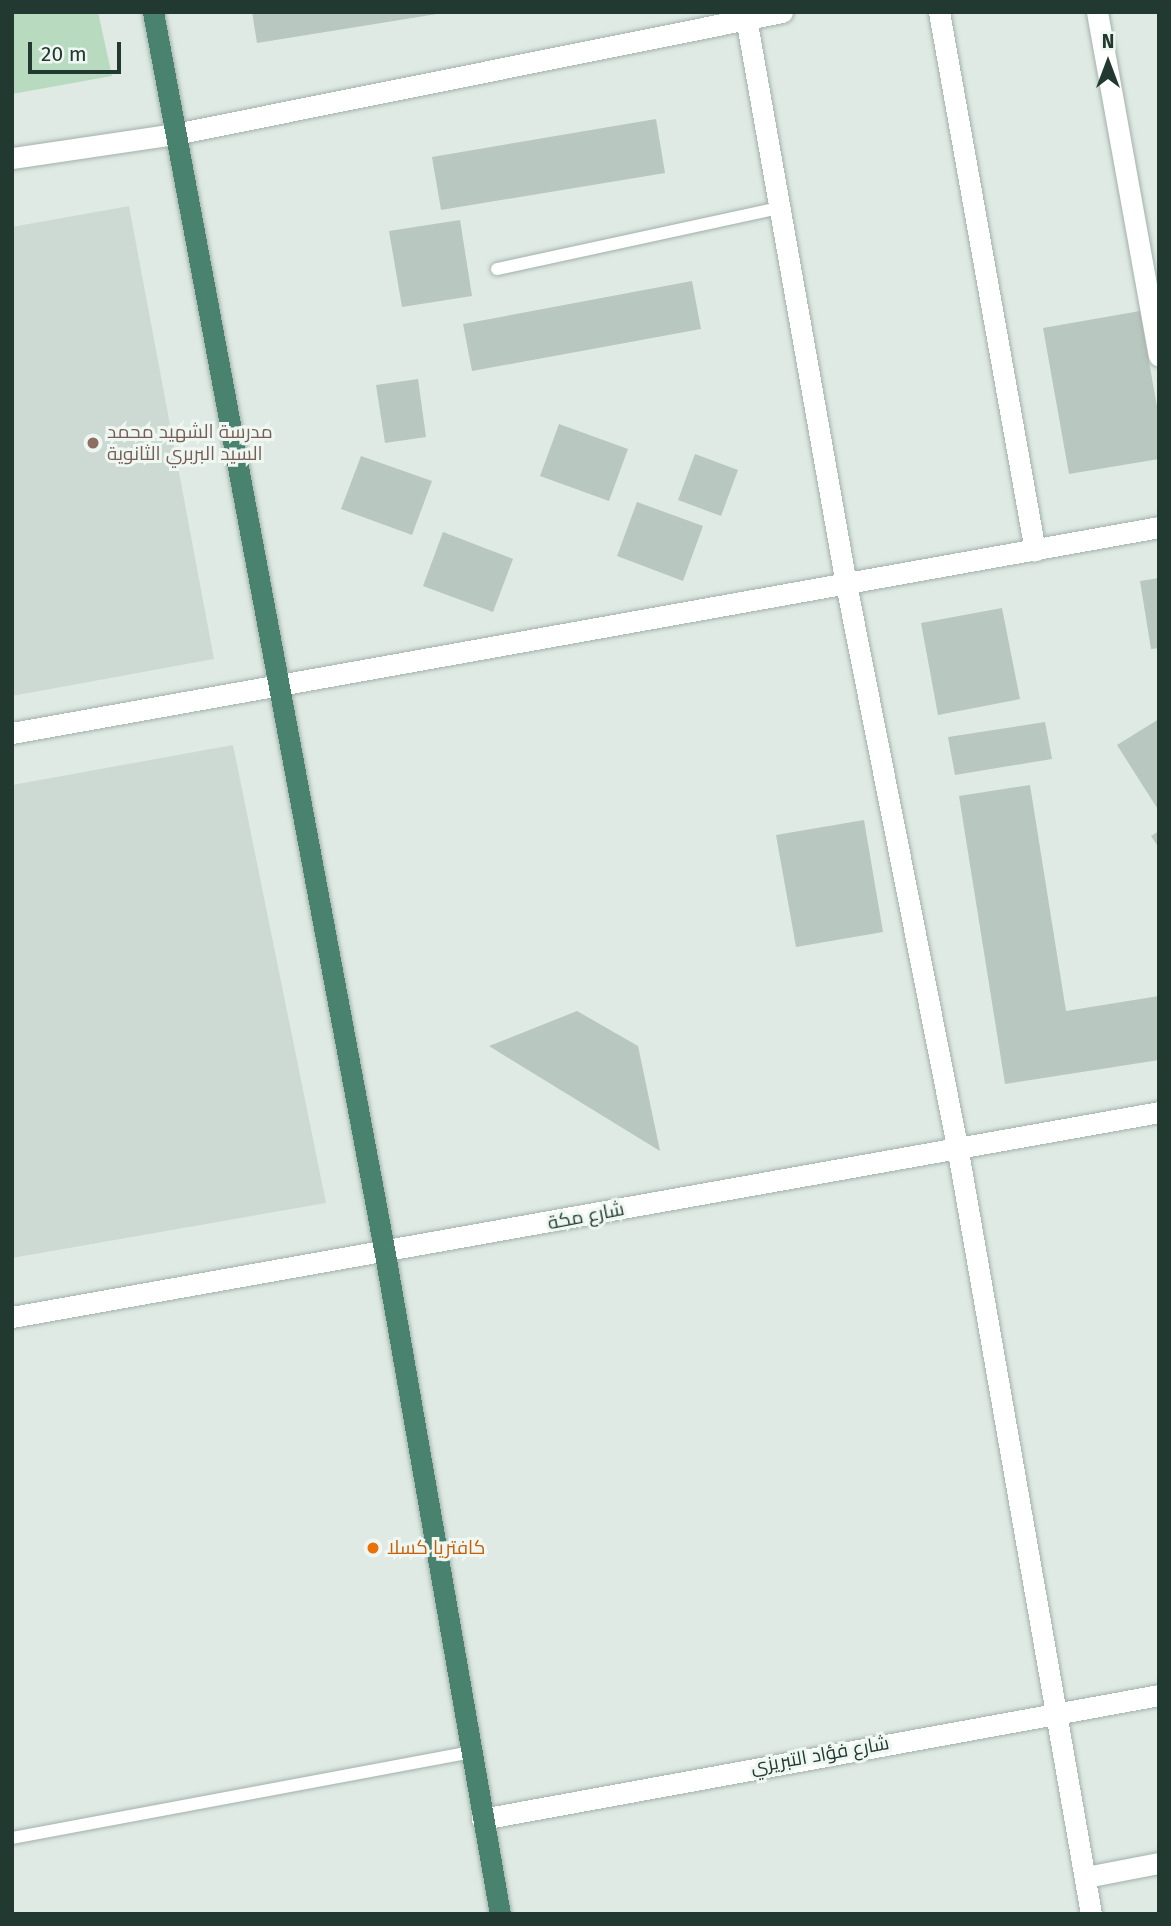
<!DOCTYPE html>
<meta charset="utf-8">
<style>
body{margin:0}
#map{position:relative;width:1171px;height:1926px;overflow:hidden;background:#dfeae4;font-family:"Fira Sans",Cairo,sans-serif}
div>[style]{position:absolute}
.built>*{inset:0;background:#cddad3}
.green>*{inset:0;background:#b8dbbf}
.building>*{inset:0;background:#b8c7c0}
.roads{filter:drop-shadow(0 0 2px #a2b1ab) drop-shadow(0 0 2px #a2b1ab)}
.service>*{height:12px;margin:-6px;padding:0 6px;transform-origin:6px;border-radius:6px;background:#fff}
.minor>*{height:21px;margin:-10.5px;padding:0 10.5px;transform-origin:10.5px;border-radius:10.5px;background:#fff}
.secondary>*{height:21px;margin:-10.5px;padding:0 10.5px;transform-origin:10.5px;border-radius:10.5px;background:#fff}
.trunk>*{height:21px;margin:-10.5px;padding:0 10.5px;transform-origin:10.5px;border-radius:10.5px;background:#4a8270}
.dots>*{width:19px;height:19px;translate:-50% -50%;box-sizing:border-box;border:4px solid #eff7f2;border-radius:50%}
span{translate:-50% -50%;white-space:nowrap;text-align:center;line-height:1.15;-webkit-text-stroke:6px #eff7f2;paint-order:stroke}
.education-label{font-size:19px;color:#785e54}
.left{translate:0 -50%;text-align:left}
.street-label{font-size:19px;color:#213931}
.food-label{font-size:19px;color:#c56008}
.frame{position:absolute;inset:0;border:14px solid #213931;pointer-events:none}
.north{position:absolute;left:1073px;top:28px;width:70px;height:70px;-webkit-text-stroke:5px #eff7f2;paint-order:stroke;rotate:0deg;font-size:19px;font-weight:700;line-height:28px;text-align:center;color:#213931}
.north::after{content:'';display:block;margin:auto;width:24px;height:32px;background:#213931;clip-path:polygon(50% 0,100% 100%,50% 72%,0 100%)}
.scale{position:absolute;left:28px;top:42px;width:93px;height:32px;box-sizing:border-box;border:4px solid #213931;border-top:0;padding-left:9px;font-size:21px;line-height:24px;white-space:nowrap;color:#213931;-webkit-text-stroke:5px #eff7f2;paint-order:stroke}
</style>
<div id="map">
<div class="built">
<i style="clip-path:polygon(129px 206px,214px 659px,12px 696px,12px 227px)"></i>
<i style="clip-path:polygon(233px 745px,326px 1203px,12px 1258px,12px 785px)"></i>
</div>
<div class="green">
<i style="clip-path:polygon(12px 12px,98px 12px,112px 76px,12px 94px)"></i>
</div>
<div class="building">
<i style="clip-path:polygon(252px 12px,436px 12px,437px 14px,257px 43px)"></i>
<i style="clip-path:polygon(656px 119px,665px 173px,441px 210px,432px 157px)"></i>
<i style="clip-path:polygon(460px 220px,472px 296px,402px 307px,389px 231px)"></i>
<i style="clip-path:polygon(692px 281px,701px 329px,472px 371px,463px 324px)"></i>
<i style="clip-path:polygon(1140px 311px,1159px 418px,1159px 459px,1069px 474px,1043px 328px)"></i>
<i style="clip-path:polygon(418px 379px,426px 437px,385px 443px,376px 385px)"></i>
<i style="clip-path:polygon(559px 424px,628px 449px,609px 501px,540px 476px)"></i>
<i style="clip-path:polygon(695px 454px,738px 470px,721px 516px,678px 500px)"></i>
<i style="clip-path:polygon(361px 456px,432px 481px,412px 535px,341px 509px)"></i>
<i style="clip-path:polygon(637px 502px,703px 526px,683px 581px,617px 556px)"></i>
<i style="clip-path:polygon(443px 532px,513px 559px,493px 612px,423px 586px)"></i>
<i style="clip-path:polygon(1159px 578px,1159px 648px,1151px 649px,1140px 581px)"></i>
<i style="clip-path:polygon(1002px 608px,1020px 699px,938px 715px,921px 623px)"></i>
<i style="clip-path:polygon(1159px 719px,1159px 811px,1117px 745px)"></i>
<i style="clip-path:polygon(1045px 722px,1052px 759px,955px 775px,948px 737px)"></i>
<i style="clip-path:polygon(1030px 785px,1066px 1011px,1159px 996px,1159px 1060px,1005px 1084px,959px 796px)"></i>
<i style="clip-path:polygon(864px 820px,883px 932px,796px 947px,776px 835px)"></i>
<i style="clip-path:polygon(1159px 831px,1159px 848px,1151px 836px)"></i>
<i style="clip-path:polygon(577px 1011px,638px 1046px,660px 1151px,489px 1046px)"></i>
</div>
<div class="roads">
<div class="service">
<i style="left:497px;top:269px;width:289px;rotate:-12.2deg"></i>
<i style="left:12px;top:1838px;width:467px;rotate:-10.6deg"></i>
</div>
<div class="minor">
<i style="left:745px;top:12px;width:581px;rotate:79.99deg"></i>
<i style="left:846px;top:584px;width:573px;rotate:78.83deg"></i>
<i style="left:957px;top:1146px;width:780px;rotate:80.1deg"></i>
<i style="left:939px;top:12px;width:547px;rotate:79.9deg"></i>
<i style="left:1097px;top:12px;width:349px;rotate:79.8deg"></i>
<i style="left:12px;top:158px;width:165px;rotate:-8.4deg"></i>
<i style="left:175px;top:134px;width:619px;rotate:-11.36deg"></i>
<i style="left:12px;top:733px;width:1165px;rotate:-10.18deg"></i>
<i style="left:482px;top:1819px;width:688px;rotate:-10.38deg"></i>
<i style="left:1086px;top:1877px;width:74px;rotate:-10.9deg"></i>
</div>
<div class="secondary">
<i style="left:12px;top:1317px;width:1165px;rotate:-10.13deg"></i>
</div>
<div class="trunk">
<i style="left:153px;top:12px;width:1263px;rotate:79.42deg"></i>
<i style="left:385px;top:1254px;width:670px;rotate:80.12deg"></i>
</div>
</div>
<div class="dots">
<i style="left:93px;top:443px;background:#8d6e63"></i>
<i style="left:373px;top:1548px;background:#e8710a"></i>
</div>
<div class="education-label">
<span class="left" style="left:107px;top:443px">مدرسة الشهيد محمد<br>السيد البربري الثانوية</span>
</div>
<div class="street-label">
<span style="left:586px;top:1216px;rotate:-11deg">شارع مكة</span>
<span style="left:820px;top:1755px;rotate:-10deg">شارع فؤاد التبريزي</span>
</div>
<div class="food-label">
<span class="left" style="left:387px;top:1548px">كافتريا كسلا</span>
</div>
<div class="frame"></div>
<div class="north">N</div>
<div class="scale">20 m</div>
</div>
